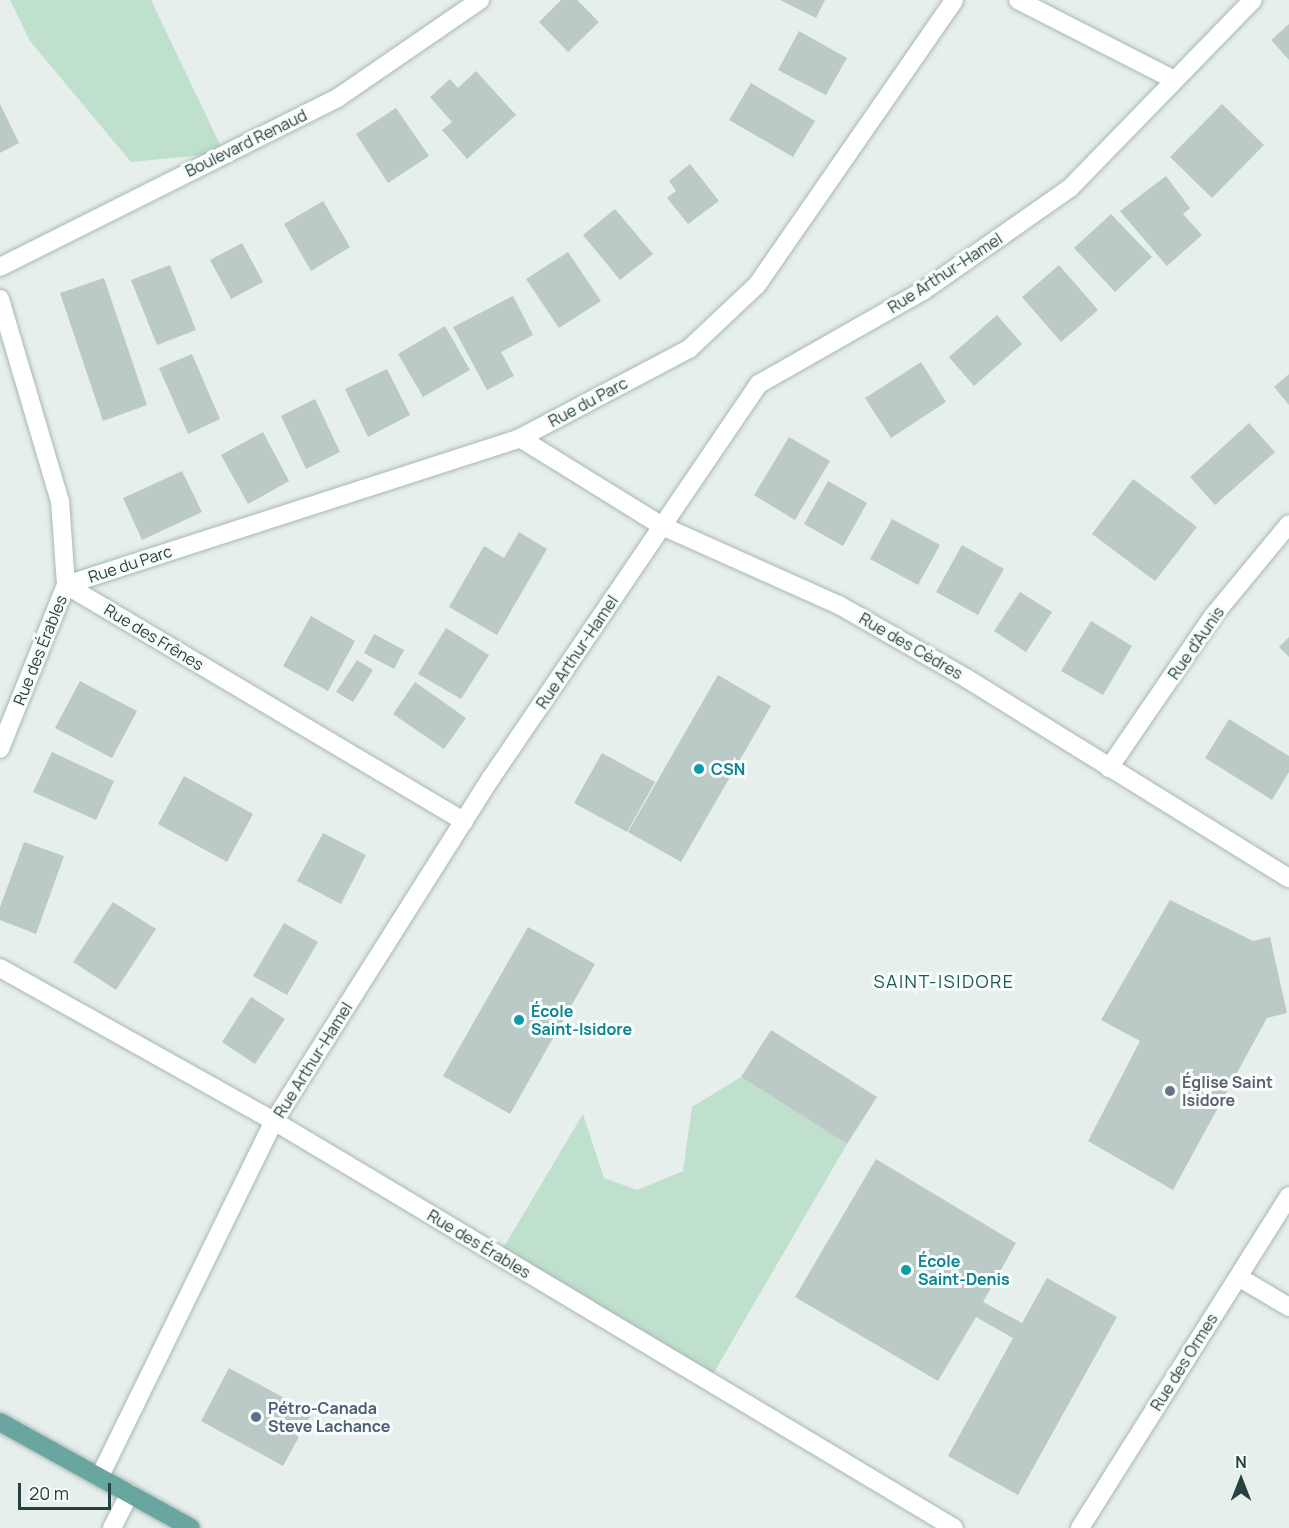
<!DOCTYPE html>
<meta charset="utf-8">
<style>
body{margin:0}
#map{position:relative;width:1289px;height:1528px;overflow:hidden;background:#e6efec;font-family:Manrope,sans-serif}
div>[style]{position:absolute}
.green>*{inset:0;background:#bfe0cd}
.building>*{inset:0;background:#bbcac6}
.roads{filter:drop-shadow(0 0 2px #a8b8b5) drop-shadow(0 0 2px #a8b8b5)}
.minor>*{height:18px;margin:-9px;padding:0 9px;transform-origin:9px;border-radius:9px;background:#fff}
.major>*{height:18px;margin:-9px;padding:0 9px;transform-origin:9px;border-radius:9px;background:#69a6a0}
.dots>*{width:16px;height:16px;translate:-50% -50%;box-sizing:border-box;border:3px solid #f7fbfa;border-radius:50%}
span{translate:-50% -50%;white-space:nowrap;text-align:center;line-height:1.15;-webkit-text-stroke:6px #f7fbfa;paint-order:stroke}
.street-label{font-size:16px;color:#24423f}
.culture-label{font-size:16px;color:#0d838f;font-weight:700}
.left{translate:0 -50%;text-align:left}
.worship-label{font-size:16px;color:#5b616d;font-weight:700}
.service-label{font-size:16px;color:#4e5e75;font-weight:700}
.neighbourhood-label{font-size:18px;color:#1e5651;letter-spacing:1.5px}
.north{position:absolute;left:1211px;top:1450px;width:60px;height:60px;-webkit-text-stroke:4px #f7fbfa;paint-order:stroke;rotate:0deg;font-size:16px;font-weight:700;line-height:24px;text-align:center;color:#24423f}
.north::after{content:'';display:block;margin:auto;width:21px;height:27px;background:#24423f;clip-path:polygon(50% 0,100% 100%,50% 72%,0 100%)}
.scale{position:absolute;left:18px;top:1483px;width:93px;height:27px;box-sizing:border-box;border:3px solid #24423f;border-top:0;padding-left:8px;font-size:18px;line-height:21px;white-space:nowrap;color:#24423f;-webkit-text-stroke:4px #f7fbfa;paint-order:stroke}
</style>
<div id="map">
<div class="green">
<i style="clip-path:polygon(10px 0,151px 0,224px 153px,131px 162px,30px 41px)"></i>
<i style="clip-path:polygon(741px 1077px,847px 1144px,709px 1381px,499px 1255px,583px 1114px,604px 1178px,637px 1190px,683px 1171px,692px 1107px)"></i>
</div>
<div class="building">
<i style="clip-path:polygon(561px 0,577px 0,599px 22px,568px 52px,539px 22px)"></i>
<i style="clip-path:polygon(780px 0,825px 0,816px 18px)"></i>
<i style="clip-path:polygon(1289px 24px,1289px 60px,1271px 40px)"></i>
<i style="clip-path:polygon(799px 31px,847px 58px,826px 95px,778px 70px)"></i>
<i style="clip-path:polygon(476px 71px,516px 115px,467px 159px,442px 130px,452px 122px,430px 97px,450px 79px,458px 88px)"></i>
<i style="clip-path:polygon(751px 83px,815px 121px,793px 157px,729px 120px)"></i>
<i style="clip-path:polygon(0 104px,19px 143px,0 153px)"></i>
<i style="clip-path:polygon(1222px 104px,1264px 145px,1212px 198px,1170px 157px)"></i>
<i style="clip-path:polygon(396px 108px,429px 156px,388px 183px,356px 134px)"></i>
<i style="clip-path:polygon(690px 164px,719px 201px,688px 224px,667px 198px,676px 191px,669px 181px)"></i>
<i style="clip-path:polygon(1166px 176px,1190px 208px,1183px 214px,1202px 235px,1167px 266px,1120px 211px)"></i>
<i style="clip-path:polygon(323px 201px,350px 247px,311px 271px,284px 224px)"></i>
<i style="clip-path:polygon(615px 209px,653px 254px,620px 280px,583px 235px)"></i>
<i style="clip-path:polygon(1111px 214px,1152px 257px,1115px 292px,1074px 248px)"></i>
<i style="clip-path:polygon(242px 243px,263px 282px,231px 299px,210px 260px)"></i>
<i style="clip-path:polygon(568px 252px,601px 301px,559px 328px,526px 279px)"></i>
<i style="clip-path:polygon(170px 265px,196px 330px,157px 345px,131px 280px)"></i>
<i style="clip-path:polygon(1059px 265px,1098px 310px,1061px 342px,1022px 297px)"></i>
<i style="clip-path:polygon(104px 278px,147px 405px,103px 421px,60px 293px)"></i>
<i style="clip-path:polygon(513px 296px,533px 335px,501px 352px,514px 376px,487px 390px,453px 327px)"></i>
<i style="clip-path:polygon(997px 315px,1022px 344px,974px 386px,949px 357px)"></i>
<i style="clip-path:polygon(445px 326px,470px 370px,423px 397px,398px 354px)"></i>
<i style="clip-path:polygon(192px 354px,220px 419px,188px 434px,159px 368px)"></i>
<i style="clip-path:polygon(921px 362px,946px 402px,891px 438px,865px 398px)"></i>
<i style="clip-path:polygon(387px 369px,410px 415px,368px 437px,345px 389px)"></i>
<i style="clip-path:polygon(1289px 374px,1289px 405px,1274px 387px)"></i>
<i style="clip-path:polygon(315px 399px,340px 452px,306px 469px,281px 416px)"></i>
<i style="clip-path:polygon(1249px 423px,1275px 452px,1215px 505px,1190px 477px)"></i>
<i style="clip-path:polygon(263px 432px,289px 481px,248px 504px,221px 455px)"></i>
<i style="clip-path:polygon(789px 437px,830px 461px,795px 520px,754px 495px)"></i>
<i style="clip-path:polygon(182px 471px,202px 512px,142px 540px,123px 498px)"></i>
<i style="clip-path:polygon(1133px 479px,1197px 527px,1155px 581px,1092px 534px)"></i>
<i style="clip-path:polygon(828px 481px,867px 503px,843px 546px,804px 524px)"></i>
<i style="clip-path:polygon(892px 519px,940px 545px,918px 585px,870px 559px)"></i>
<i style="clip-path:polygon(519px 532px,547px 549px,497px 635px,449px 607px,484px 546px,504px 558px)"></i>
<i style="clip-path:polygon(962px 545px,1004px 569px,978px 615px,936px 592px)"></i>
<i style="clip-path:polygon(1020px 592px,1052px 612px,1026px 652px,994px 631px)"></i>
<i style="clip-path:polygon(311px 616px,355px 641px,328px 691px,283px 666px)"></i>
<i style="clip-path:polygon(1091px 621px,1132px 646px,1103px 695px,1061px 671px)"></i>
<i style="clip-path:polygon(446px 628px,489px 655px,461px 699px,418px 674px)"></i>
<i style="clip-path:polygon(374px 634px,404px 650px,394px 669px,364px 653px)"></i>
<i style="clip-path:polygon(1289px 637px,1289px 657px,1279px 647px)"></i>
<i style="clip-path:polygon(357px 660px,373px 670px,353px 702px,336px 692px)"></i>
<i style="clip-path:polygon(718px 675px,771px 706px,681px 862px,628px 832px)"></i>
<i style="clip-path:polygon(80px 681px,137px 711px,112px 758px,55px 728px)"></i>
<i style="clip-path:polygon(415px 682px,466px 718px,444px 749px,393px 714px)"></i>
<i style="clip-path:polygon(1229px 719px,1289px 756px,1289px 772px,1272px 800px,1205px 758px)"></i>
<i style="clip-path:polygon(52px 752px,114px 781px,96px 820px,33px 792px)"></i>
<i style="clip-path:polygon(602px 753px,655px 782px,627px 832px,574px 803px)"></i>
<i style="clip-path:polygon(184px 776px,253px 814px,227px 862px,158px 824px)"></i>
<i style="clip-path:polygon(323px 833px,366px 855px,341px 904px,297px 881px)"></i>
<i style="clip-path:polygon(24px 842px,64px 856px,36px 934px,0 920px,0 907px)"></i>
<i style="clip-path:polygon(1170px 900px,1253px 941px,1270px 937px,1287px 1013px,1267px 1018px,1173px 1190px,1088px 1141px,1140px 1041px,1101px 1020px)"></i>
<i style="clip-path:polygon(113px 902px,156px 929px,116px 990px,73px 962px)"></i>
<i style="clip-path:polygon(284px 923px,318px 942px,287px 995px,253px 976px)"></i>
<i style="clip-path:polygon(528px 927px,595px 964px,510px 1114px,443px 1076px)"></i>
<i style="clip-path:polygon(251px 997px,285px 1019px,255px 1064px,222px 1042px)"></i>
<i style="clip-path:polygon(771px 1030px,877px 1097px,847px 1144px,741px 1077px)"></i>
<i style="clip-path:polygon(876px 1159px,1016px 1243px,983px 1302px,1022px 1323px,1047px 1278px,1117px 1317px,1018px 1495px,948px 1456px,1013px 1338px,976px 1317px,938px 1381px,795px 1297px)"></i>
<i style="clip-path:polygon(229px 1368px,312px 1413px,283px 1466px,201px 1421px)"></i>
</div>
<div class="roads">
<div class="minor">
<i style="left:1018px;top:0;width:175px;rotate:27.1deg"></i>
<i style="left:0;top:267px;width:376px;rotate:-26.6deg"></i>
<i style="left:336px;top:99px;width:175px;rotate:-34.5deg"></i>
<i style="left:0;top:299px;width:211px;rotate:73.5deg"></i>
<i style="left:60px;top:501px;width:84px;rotate:85.9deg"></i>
<i style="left:66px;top:585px;width:463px;rotate:30.7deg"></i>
<i style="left:520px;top:438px;width:167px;rotate:31.8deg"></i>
<i style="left:662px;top:526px;width:194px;rotate:24.1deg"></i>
<i style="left:839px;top:605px;width:146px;rotate:29.9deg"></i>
<i style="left:966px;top:678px;width:380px;rotate:31.8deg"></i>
<i style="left:0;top:749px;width:177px;rotate:-68.1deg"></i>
<i style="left:66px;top:585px;width:477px;rotate:-17.9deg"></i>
<i style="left:520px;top:438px;width:191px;rotate:-27.8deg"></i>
<i style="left:689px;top:349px;width:93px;rotate:-43.3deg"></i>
<i style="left:757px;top:285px;width:346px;rotate:-55.3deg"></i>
<i style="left:1109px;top:768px;width:184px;rotate:-55.6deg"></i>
<i style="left:1213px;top:616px;width:119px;rotate:-50.4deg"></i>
<i style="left:0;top:968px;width:314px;rotate:29.2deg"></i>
<i style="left:274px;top:1121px;width:792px;rotate:30.9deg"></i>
<i style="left:1240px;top:1278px;width:57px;rotate:30.6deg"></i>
<i style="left:100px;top:1476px;width:395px;rotate:-63.9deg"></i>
<i style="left:274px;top:1121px;width:406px;rotate:-57.7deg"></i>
<i style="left:491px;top:778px;width:477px;rotate:-55.8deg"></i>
<i style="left:759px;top:384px;width:189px;rotate:-29.6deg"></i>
<i style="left:923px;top:291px;width:179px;rotate:-35deg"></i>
<i style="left:1070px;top:188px;width:262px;rotate:-45.8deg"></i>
<i style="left:112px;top:1528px;width:39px;rotate:-63deg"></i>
<i style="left:1080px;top:1528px;width:392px;rotate:-57.8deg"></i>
</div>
<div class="major">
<i style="left:0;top:1422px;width:218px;rotate:29deg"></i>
</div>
</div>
<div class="dots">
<i style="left:699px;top:769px;background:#0f9aa8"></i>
<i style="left:519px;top:1020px;background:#0f9aa8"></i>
<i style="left:1170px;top:1091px;background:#6b7280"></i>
<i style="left:906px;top:1270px;background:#0f9aa8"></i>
<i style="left:256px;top:1417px;background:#5c6f8a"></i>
</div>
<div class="street-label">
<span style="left:246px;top:143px;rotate:-26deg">Boulevard Renaud</span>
<span style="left:945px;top:273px;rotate:-33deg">Rue Arthur-Hamel</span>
<span style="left:588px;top:402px;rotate:-28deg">Rue du Parc</span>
<span style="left:130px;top:564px;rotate:-18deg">Rue du Parc</span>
<span style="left:154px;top:637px;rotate:31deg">Rue des Frênes</span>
<span style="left:1196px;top:643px;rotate:-55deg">Rue d'Aunis</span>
<span style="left:911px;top:646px;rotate:30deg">Rue des Cèdres</span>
<span style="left:40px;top:650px;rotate:-68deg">Rue des Érables</span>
<span style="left:577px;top:652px;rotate:-56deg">Rue Arthur-Hamel</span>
<span style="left:313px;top:1060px;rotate:-58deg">Rue Arthur-Hamel</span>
<span style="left:479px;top:1244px;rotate:31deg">Rue des Érables</span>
<span style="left:1184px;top:1362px;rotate:-58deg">Rue des Ormes</span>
</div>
<div class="culture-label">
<span class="left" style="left:711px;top:769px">CSN</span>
<span class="left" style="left:531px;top:1020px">École<br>Saint-Isidore</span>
<span class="left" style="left:918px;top:1270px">École<br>Saint-Denis</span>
</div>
<div class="worship-label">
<span class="left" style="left:1182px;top:1091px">Église Saint<br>Isidore</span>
</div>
<div class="service-label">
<span class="left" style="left:268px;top:1417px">Pétro-Canada<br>Steve Lachance</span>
</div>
<div class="neighbourhood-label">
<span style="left:944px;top:981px">SAINT-ISIDORE</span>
</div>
<div class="north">N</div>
<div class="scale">20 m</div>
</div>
